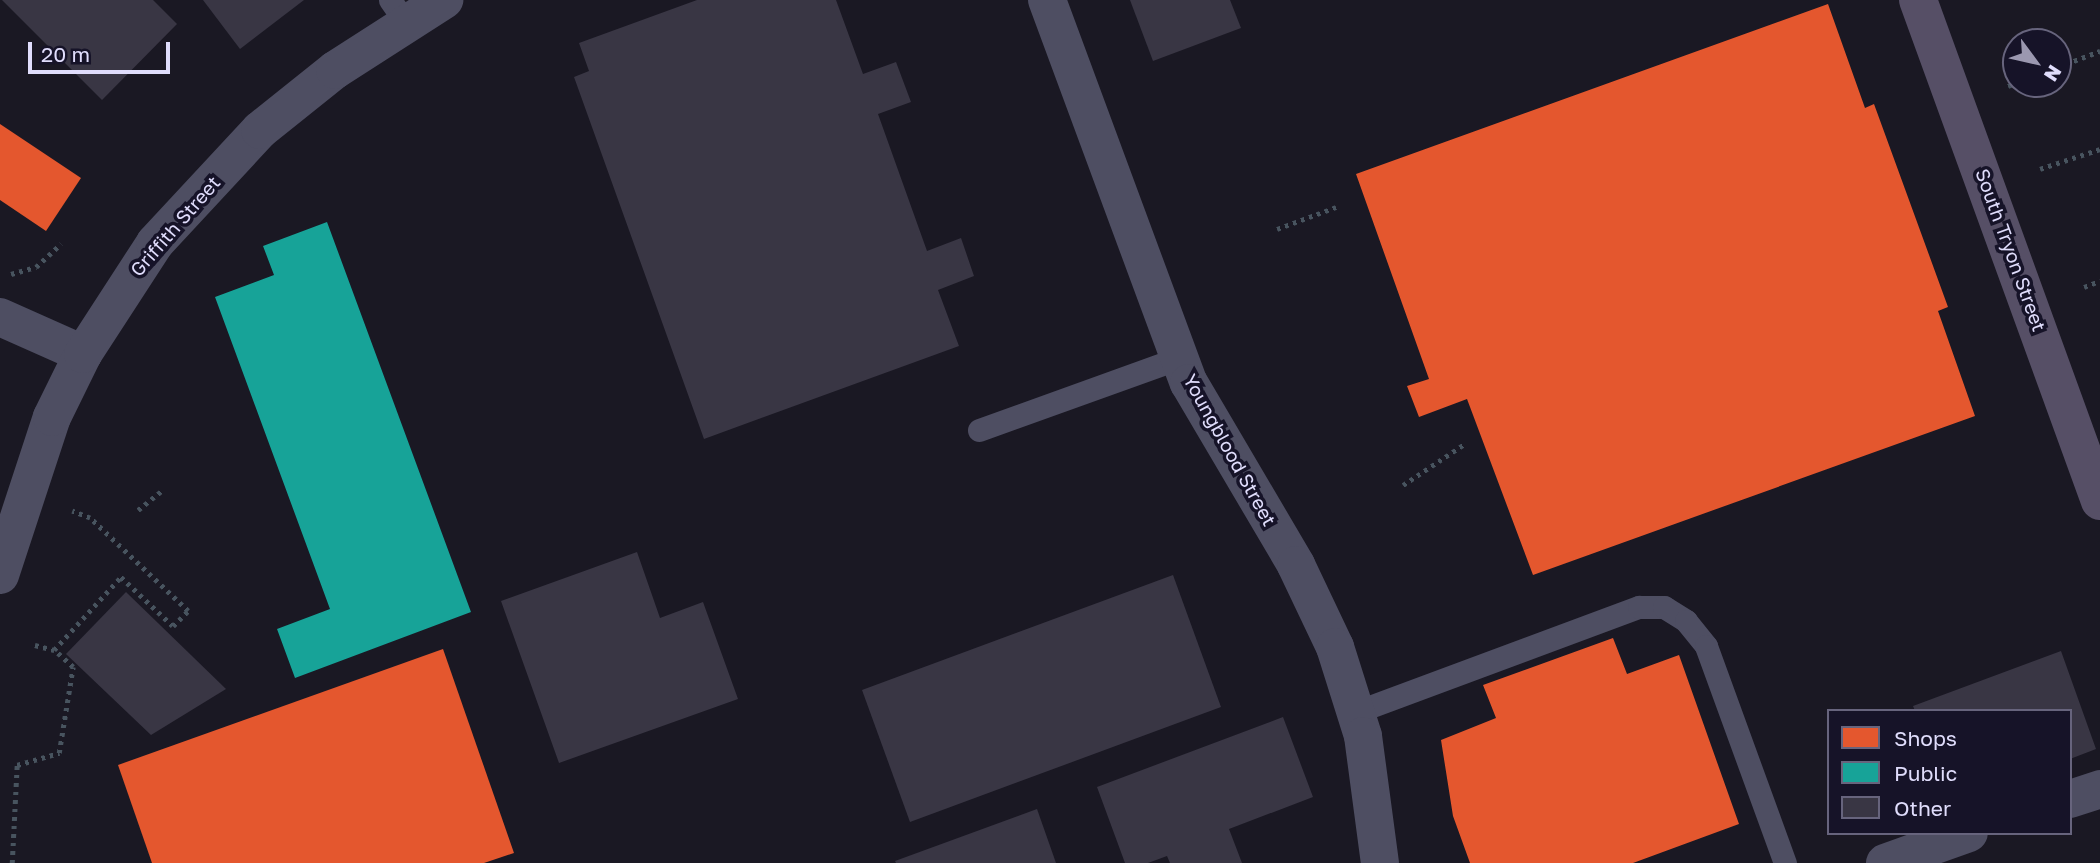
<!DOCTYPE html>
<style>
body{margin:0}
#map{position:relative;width:2100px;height:863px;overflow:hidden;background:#1a1823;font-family:"Golos Text",sans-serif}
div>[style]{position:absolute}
.shops>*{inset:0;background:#e4572e}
.public>*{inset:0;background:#17a398}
.building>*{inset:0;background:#393644}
.path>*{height:4.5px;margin-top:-2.25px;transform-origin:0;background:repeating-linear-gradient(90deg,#48545f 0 3.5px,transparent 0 8.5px)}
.service>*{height:23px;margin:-11.5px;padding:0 11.5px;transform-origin:11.5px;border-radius:11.5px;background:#4e4e62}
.minor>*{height:38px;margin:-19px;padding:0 19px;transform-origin:19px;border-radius:19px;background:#4e4e62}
.primary>*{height:38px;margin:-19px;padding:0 19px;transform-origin:19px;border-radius:19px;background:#564f66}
span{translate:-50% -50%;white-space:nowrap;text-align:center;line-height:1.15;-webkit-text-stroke:7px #161328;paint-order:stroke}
.street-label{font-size:19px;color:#e0ddfc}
.legend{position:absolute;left:1827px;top:709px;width:245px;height:126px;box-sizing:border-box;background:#161328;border:2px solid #67647d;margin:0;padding:9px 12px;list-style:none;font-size:21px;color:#e0ddfc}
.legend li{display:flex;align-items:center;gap:14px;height:35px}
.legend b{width:35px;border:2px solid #67647d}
.north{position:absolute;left:2002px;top:28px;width:70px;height:70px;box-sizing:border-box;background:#161328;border:2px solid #67647d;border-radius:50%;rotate:123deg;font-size:19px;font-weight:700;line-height:28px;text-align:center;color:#e0ddfc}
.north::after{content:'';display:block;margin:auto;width:24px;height:32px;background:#9b98b0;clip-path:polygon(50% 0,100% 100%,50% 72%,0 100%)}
.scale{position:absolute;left:28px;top:42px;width:142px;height:32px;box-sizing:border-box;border:4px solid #e0ddfc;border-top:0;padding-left:9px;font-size:21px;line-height:24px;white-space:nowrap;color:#e0ddfc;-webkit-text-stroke:5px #161328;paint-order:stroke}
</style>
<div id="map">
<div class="shops">
<i style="clip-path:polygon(1828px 4px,1865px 108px,1874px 104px,1948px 307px,1938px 311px,1975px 416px,1533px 575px,1467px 399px,1419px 417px,1407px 386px,1429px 379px,1356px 174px)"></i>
<i style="clip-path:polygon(0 124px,81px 178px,46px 231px,0 200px)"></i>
<i style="clip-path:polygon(1613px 638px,1627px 674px,1679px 655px,1739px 824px,1633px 863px,1470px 863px,1453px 816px,1441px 740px,1496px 718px,1483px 685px)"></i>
<i style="clip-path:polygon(443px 649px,514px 853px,484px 863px,152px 863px,118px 765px)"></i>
</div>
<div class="public">
<i style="clip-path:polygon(327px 222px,471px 612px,295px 678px,277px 629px,330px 609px,215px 297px,274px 275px,263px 246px)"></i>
</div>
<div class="building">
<i style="clip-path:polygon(2px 0,153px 0,177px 24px,102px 100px)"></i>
<i style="clip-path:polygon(203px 0,304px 0,240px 49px)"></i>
<i style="clip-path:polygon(697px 0,836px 0,863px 74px,896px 62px,911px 102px,878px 114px,927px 251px,961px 238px,974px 276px,938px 290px,959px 346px,704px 439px,574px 77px,589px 71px,579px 43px)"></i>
<i style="clip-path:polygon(1130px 0,1230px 0,1241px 28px,1153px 61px)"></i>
<i style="clip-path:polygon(637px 552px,660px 618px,703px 602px,738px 699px,559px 763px,501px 601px)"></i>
<i style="clip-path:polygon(1173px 575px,1221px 707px,910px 822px,862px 690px)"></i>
<i style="clip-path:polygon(126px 592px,226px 689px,151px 735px,66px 654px)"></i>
<i style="clip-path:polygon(2061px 651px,2096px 749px,2070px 759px,2070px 711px,1915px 711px,1913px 706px)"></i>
<i style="clip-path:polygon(1283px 717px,1313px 797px,1229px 829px,1242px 863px,1170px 863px,1167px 856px,1148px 863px,1125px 863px,1097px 787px)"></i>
<i style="clip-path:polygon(1037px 809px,1056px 863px,896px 863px,895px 861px)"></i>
</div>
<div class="path">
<i style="left:2058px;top:67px;width:45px;rotate:-20.9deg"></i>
<i style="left:2008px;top:86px;width:9px;rotate:-21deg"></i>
<i style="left:2040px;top:169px;width:63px;rotate:-18.4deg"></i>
<i style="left:1277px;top:229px;width:63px;rotate:-20.4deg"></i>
<i style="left:11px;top:274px;width:26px;rotate:-16deg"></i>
<i style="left:36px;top:267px;width:34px;rotate:-43deg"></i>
<i style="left:2084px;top:287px;width:17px;rotate:-21deg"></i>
<i style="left:1403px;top:485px;width:72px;rotate:-33.7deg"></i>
<i style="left:138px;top:510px;width:33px;rotate:-39deg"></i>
<i style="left:35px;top:645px;width:20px;rotate:15deg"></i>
<i style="left:12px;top:863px;width:98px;rotate:-87.1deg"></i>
<i style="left:17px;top:765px;width:44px;rotate:-15.9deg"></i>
<i style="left:59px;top:753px;width:87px;rotate:-80.8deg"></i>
<i style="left:73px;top:667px;width:25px;rotate:-138deg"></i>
<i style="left:54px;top:650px;width:99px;rotate:-47.5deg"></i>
<i style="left:121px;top:577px;width:71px;rotate:43.3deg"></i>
<i style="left:173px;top:626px;width:21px;rotate:-45deg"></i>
<i style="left:188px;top:611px;width:135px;rotate:-136.5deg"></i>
<i style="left:90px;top:518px;width:19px;rotate:-159deg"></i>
</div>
<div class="service">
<i style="left:390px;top:0;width:28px;rotate:55deg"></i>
<i style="left:979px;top:430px;width:213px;rotate:-19.8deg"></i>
<i style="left:1356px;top:712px;width:302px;rotate:-20.4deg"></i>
<i style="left:1639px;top:607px;width:25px"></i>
<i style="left:1664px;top:607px;width:26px;rotate:32deg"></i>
<i style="left:1686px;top:621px;width:32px;rotate:51deg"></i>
<i style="left:1706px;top:646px;width:231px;rotate:70deg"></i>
</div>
<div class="minor">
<i style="left:1047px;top:0;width:408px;rotate:69.7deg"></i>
<i style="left:1189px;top:383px;width:211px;rotate:59.5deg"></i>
<i style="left:1296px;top:565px;width:91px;rotate:64.6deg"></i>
<i style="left:1335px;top:647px;width:93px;rotate:72.5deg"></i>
<i style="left:1363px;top:736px;width:128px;rotate:82.4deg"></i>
<i style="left:0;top:317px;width:91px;rotate:24deg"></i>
<i style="left:0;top:575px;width:166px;rotate:-71.8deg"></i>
<i style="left:52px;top:417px;width:70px;rotate:-63.8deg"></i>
<i style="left:83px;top:354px;width:132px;rotate:-57deg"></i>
<i style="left:155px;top:243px;width:154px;rotate:-47.1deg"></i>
<i style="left:260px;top:130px;width:96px;rotate:-38.7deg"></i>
<i style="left:335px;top:70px;width:130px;rotate:-32.7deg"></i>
<i style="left:2070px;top:799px;width:32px;rotate:-18deg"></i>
<i style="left:1885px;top:863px;width:89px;rotate:-19.7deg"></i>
</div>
<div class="primary">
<i style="left:1918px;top:0;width:533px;rotate:70.04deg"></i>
</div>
<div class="street-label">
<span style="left:175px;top:226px;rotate:-49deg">Griffith Street</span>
<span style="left:2011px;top:250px;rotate:70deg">South Tryon Street</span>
<span style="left:1230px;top:450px;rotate:61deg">Youngblood Street</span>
</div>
<ul class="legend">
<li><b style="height:19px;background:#e4572e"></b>Shops</li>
<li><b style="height:19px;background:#17a398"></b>Public</li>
<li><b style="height:19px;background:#393644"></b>Other</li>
</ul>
<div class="north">N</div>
<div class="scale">20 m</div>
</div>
